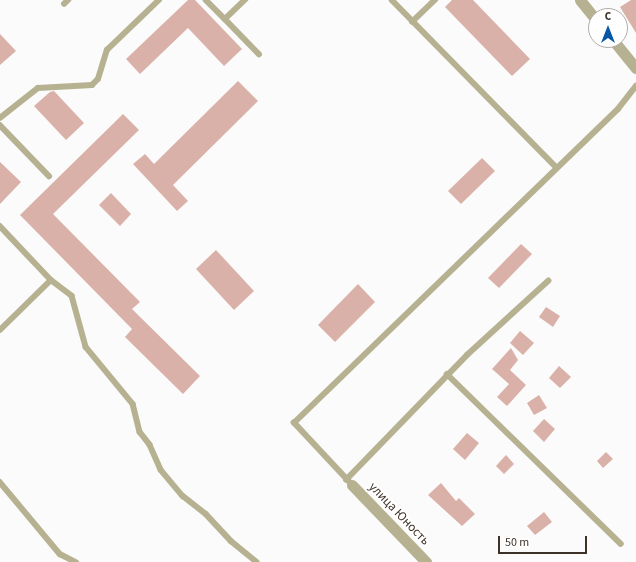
<!DOCTYPE html>
<meta charset="utf-8">
<style>
body{margin:0}
#map{position:relative;width:636px;height:562px;overflow:hidden;background:#fbfbfb;font-family:"Source Sans 3",sans-serif}
div>[style]{position:absolute}
.building>*{inset:0;background:#dab1a8}
.service>*{height:5.5px;margin:-2.75px;padding:0 2.75px;transform-origin:2.75px;border-radius:2.75px;background:#b6b291}
.minor>*{height:11px;margin:-5.5px;padding:0 5.5px;transform-origin:5.5px;border-radius:5.5px;background:#b6b291}
.tertiary>*{height:11px;margin:-5.5px;padding:0 5.5px;transform-origin:5.5px;border-radius:5.5px;background:#b6b291}
span{translate:-50% -50%;white-space:nowrap;text-align:center;line-height:1.15;-webkit-text-stroke:4px #fff;paint-order:stroke}
.street-label{font-size:13px;color:#3d3227}
.north{position:absolute;left:588px;top:8px;width:40px;height:40px;box-sizing:border-box;background:#fff;border:1px solid #b1ada9;border-radius:50%;rotate:0deg;font-size:11px;font-weight:700;line-height:16px;text-align:center;color:#3d3227}
.north::after{content:'';display:block;margin:auto;width:14px;height:18px;background:#0757a6;clip-path:polygon(50% 0,100% 100%,50% 72%,0 100%)}
.scale{position:absolute;left:498px;top:536px;width:89px;height:18px;box-sizing:border-box;border:2px solid #3d3227;border-top:0;padding-left:5px;font-size:12px;line-height:14px;white-space:nowrap;color:#3d3227;-webkit-text-stroke:3px #fff;paint-order:stroke}
</style>
<div id="map">
<div class="building">
<i style="clip-path:polygon(188px 0,195px 0,242px 49px,224px 66px,188px 28px,140px 74px,126px 59px)"></i>
<i style="clip-path:polygon(452px 0,473px 0,530px 59px,512px 76px,445px 7px)"></i>
<i style="clip-path:polygon(631px 0,636px 0,636px 33px,620px 7px)"></i>
<i style="clip-path:polygon(0 34px,16px 51px,0 65px)"></i>
<i style="clip-path:polygon(238px 81px,258px 101px,173px 185px,188px 201px,177px 211px,133px 164px,145px 154px,154px 164px)"></i>
<i style="clip-path:polygon(54px 91px,84px 123px,66px 140px,34px 106px,50px 92px)"></i>
<i style="clip-path:polygon(123px 114px,139px 130px,53px 214px,140px 302px,132px 309px,200px 376px,183px 394px,125px 337px,132px 329px,20px 215px)"></i>
<i style="clip-path:polygon(482px 158px,495px 171px,461px 204px,448px 191px)"></i>
<i style="clip-path:polygon(0 162px,21px 182px,0 204px)"></i>
<i style="clip-path:polygon(111px 193px,131px 214px,120px 226px,99px 205px)"></i>
<i style="clip-path:polygon(521px 244px,532px 254px,499px 288px,488px 278px)"></i>
<i style="clip-path:polygon(216px 250px,254px 291px,234px 310px,196px 269px)"></i>
<i style="clip-path:polygon(358px 284px,375px 302px,335px 342px,318px 325px)"></i>
<i style="clip-path:polygon(546px 307px,560px 316px,553px 327px,539px 317px)"></i>
<i style="clip-path:polygon(520px 331px,534px 343px,523px 355px,510px 343px)"></i>
<i style="clip-path:polygon(511px 348px,518px 360px,510px 370px,526px 385px,507px 406px,497px 397px,509px 384px,492px 369px)"></i>
<i style="clip-path:polygon(559px 366px,571px 377px,560px 388px,549px 378px)"></i>
<i style="clip-path:polygon(539px 395px,547px 408px,534px 415px,527px 403px)"></i>
<i style="clip-path:polygon(544px 419px,555px 429px,544px 442px,533px 431px)"></i>
<i style="clip-path:polygon(467px 433px,479px 443px,465px 460px,453px 449px)"></i>
<i style="clip-path:polygon(606px 452px,613px 459px,603px 468px,597px 461px)"></i>
<i style="clip-path:polygon(506px 455px,514px 464px,504px 474px,496px 466px)"></i>
<i style="clip-path:polygon(441px 483px,456px 501px,459px 498px,475px 514px,462px 526px,428px 495px)"></i>
<i style="clip-path:polygon(544px 512px,552px 522px,535px 535px,527px 526px)"></i>
</div>
<div class="service">
<i style="left:206px;top:0;width:27px;rotate:45deg"></i>
<i style="left:225px;top:19px;width:28px;rotate:-44deg"></i>
<i style="left:392px;top:0;width:235px;rotate:45.5deg"></i>
<i style="left:64px;top:4px;width:6px;rotate:-45deg"></i>
<i style="left:225px;top:19px;width:49px;rotate:45.8deg"></i>
<i style="left:412px;top:22px;width:32px;rotate:-44deg"></i>
<i style="left:0;top:118px;width:48px;rotate:-38.3deg"></i>
<i style="left:38px;top:88px;width:54px;rotate:-3.2deg"></i>
<i style="left:92px;top:85px;width:8px;rotate:-45deg"></i>
<i style="left:98px;top:79px;width:30px;rotate:-73deg"></i>
<i style="left:107px;top:50px;width:72px;rotate:-43.9deg"></i>
<i style="left:0;top:125px;width:71px;rotate:46.1deg"></i>
<i style="left:0;top:226px;width:74px;rotate:46.6deg"></i>
<i style="left:51px;top:280px;width:26px;rotate:37deg"></i>
<i style="left:72px;top:296px;width:53px;rotate:74.6deg"></i>
<i style="left:86px;top:347px;width:74px;rotate:50.5deg"></i>
<i style="left:133px;top:404px;width:29px;rotate:76deg"></i>
<i style="left:140px;top:432px;width:16px;rotate:52deg"></i>
<i style="left:150px;top:445px;width:27px;rotate:66deg"></i>
<i style="left:161px;top:470px;width:34px;rotate:50deg"></i>
<i style="left:183px;top:496px;width:29px;rotate:38deg"></i>
<i style="left:206px;top:514px;width:37px;rotate:47deg"></i>
<i style="left:231px;top:541px;width:33px;rotate:39deg"></i>
<i style="left:0;top:330px;width:71px;rotate:-44.4deg"></i>
<i style="left:447px;top:374px;width:243px;rotate:44.3deg"></i>
<i style="left:346px;top:480px;width:174px;rotate:-45.9deg"></i>
<i style="left:467px;top:355px;width:110px;rotate:-42.4deg"></i>
<i style="left:0;top:482px;width:94px;rotate:50.2deg"></i>
<i style="left:60px;top:554px;width:18px;rotate:27deg"></i>
<i style="left:352px;top:485px;width:85px;rotate:-133.1deg"></i>
<i style="left:294px;top:423px;width:451px;rotate:-44.1deg"></i>
<i style="left:618px;top:109px;width:29px;rotate:-52deg"></i>
</div>
<div class="minor">
<i style="left:352px;top:485px;width:107px;rotate:46.1deg"></i>
</div>
<div class="tertiary">
<i style="left:580px;top:0;width:26px;rotate:51deg"></i>
<i style="left:613px;top:40px;width:36px;rotate:51deg"></i>
</div>
<div class="street-label">
<span style="left:399px;top:514px;rotate:46deg">улица Юность</span>
</div>
<div class="north">С</div>
<div class="scale">50 m</div>
</div>
